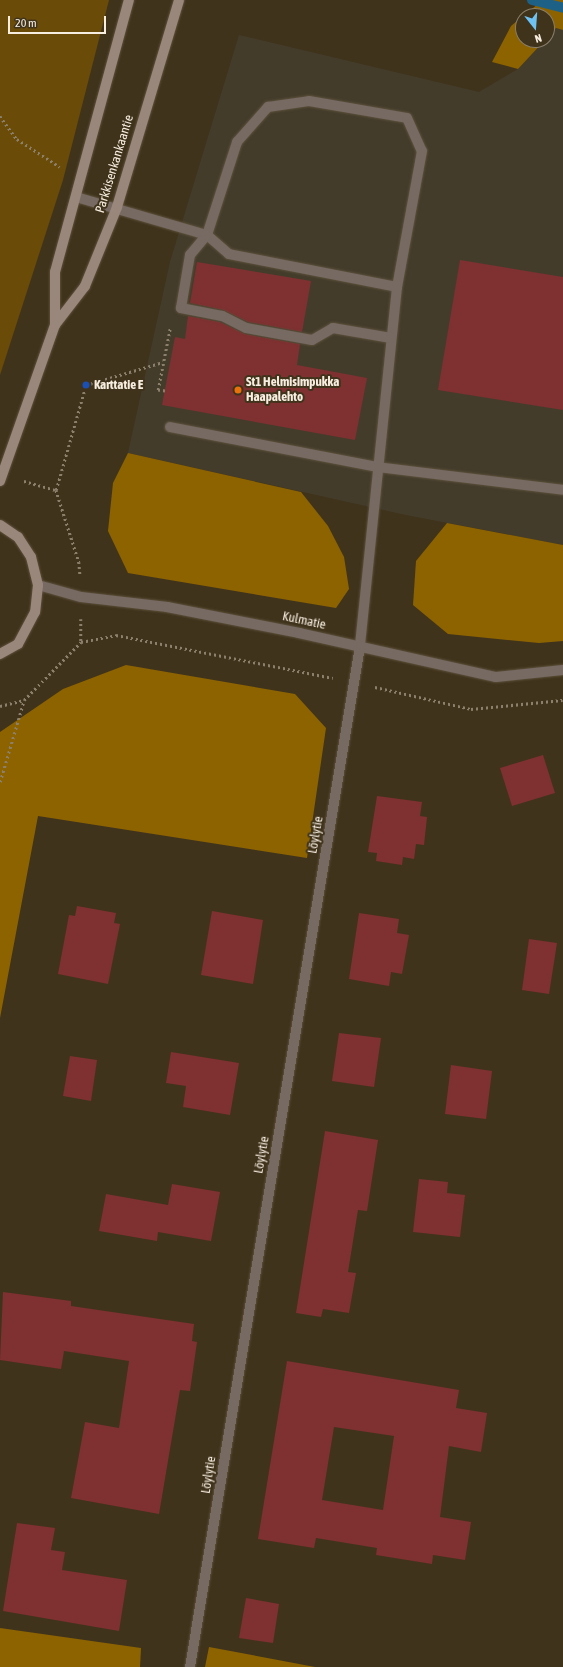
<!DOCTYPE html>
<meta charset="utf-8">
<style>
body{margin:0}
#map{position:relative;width:563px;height:1667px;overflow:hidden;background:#40331c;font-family:"Asap Condensed",sans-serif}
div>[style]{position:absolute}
.commercial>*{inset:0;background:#443c2b}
.green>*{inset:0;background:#6a4b07}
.forest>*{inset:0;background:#8d6300}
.stream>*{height:10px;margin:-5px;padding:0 5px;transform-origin:5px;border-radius:5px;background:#1d6286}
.building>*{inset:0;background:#7f3031}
.path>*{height:2.5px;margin-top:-1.25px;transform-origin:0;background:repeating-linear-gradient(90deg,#8c806d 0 2px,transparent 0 5px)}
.roads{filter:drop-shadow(0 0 1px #5d513b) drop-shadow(0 0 1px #5d513b)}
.lane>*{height:10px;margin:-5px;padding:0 5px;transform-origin:5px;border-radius:5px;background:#766a63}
.street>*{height:10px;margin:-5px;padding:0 5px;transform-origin:5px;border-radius:5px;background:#766a63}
.secondary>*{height:10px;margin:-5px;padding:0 5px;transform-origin:5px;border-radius:5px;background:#9a877c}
.dots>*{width:11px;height:11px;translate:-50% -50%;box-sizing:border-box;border:2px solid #40331c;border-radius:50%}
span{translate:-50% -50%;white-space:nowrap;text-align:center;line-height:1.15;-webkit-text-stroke:4px #40331c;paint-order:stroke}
.street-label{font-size:13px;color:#f7eee0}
.poi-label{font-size:13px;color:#f7eee0;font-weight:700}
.left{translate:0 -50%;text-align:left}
.north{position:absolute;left:515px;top:8px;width:40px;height:40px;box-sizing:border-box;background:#40331c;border:1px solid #897e6a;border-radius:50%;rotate:163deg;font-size:11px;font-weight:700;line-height:16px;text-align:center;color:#f7eee0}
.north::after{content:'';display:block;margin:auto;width:14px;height:18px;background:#6ec2f3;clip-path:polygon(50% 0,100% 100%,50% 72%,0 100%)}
.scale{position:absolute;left:8px;top:16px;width:98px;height:18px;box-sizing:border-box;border:2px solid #f7eee0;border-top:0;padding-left:5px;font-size:12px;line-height:14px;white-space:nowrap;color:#f7eee0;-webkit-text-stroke:3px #40331c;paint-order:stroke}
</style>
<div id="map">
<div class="commercial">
<i style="clip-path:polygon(556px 28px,563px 30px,563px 545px,406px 515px,128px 453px,170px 262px,239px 35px,479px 92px,518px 69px)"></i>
</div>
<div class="green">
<i style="clip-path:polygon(0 0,109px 0,63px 180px,0 375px)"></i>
</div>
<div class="forest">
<i style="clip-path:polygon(543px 0,563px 0,563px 30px,556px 28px,547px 38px,547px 16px,523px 16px)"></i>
<i style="clip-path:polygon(523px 16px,523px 40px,545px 40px,518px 69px,492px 62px,511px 26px)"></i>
<i style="clip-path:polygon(128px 453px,301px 492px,328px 526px,344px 557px,349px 589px,336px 608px,128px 573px,108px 531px,113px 483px)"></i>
<i style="clip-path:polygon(447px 523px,563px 545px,563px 641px,539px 643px,448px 634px,413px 605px,416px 561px)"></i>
<i style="clip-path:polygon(126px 665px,295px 694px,326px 728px,307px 858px,38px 816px,0 1018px,0 732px,63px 689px)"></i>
<i style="clip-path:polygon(0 1628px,141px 1648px,140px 1667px,0 1667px)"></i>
<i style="clip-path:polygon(209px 1647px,315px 1667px,205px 1667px)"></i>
</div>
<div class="stream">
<i style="left:532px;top:0;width:32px;rotate:14deg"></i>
</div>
<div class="building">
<i style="clip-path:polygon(460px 260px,563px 277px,563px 410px,438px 390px)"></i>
<i style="clip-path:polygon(197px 262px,311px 281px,302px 332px,248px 322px,223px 310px,190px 303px)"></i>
<i style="clip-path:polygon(188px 316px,220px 322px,245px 334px,300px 344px,297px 365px,367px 378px,355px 440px,162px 405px,175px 337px,185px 339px)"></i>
<i style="clip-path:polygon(543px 755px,555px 793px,512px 806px,500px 768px)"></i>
<i style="clip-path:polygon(377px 796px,422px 802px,420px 816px,427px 817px,424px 845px,416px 844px,414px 859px,403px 857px,402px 865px,376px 861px,377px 853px,368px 852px)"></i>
<i style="clip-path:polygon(77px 906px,116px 913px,114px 923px,120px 924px,108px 984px,58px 974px,69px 915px,75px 916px)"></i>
<i style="clip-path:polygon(212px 911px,263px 920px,253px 984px,201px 975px)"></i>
<i style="clip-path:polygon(359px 913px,399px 919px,397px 933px,409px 935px,402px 974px,391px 972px,389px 986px,349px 979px)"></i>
<i style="clip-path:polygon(529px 939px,557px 943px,549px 994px,522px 990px)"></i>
<i style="clip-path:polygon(339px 1033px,381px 1038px,374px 1087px,332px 1081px)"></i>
<i style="clip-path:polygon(171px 1052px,239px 1063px,230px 1115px,183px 1107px,186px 1086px,166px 1083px)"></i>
<i style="clip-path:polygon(70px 1056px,97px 1060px,91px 1101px,63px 1096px)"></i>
<i style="clip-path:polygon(451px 1065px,492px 1071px,486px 1119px,445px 1114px)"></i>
<i style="clip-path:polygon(325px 1131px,378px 1140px,367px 1211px,358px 1210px,348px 1272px,356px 1273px,349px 1313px,323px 1309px,321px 1317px,296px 1313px)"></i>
<i style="clip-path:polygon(419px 1179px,448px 1182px,447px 1193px,465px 1195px,460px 1237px,413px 1232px)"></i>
<i style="clip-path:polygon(172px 1184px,220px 1192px,211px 1241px,158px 1232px,157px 1241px,99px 1231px,106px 1194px,168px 1205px)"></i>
<i style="clip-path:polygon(3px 1292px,71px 1301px,71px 1306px,194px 1324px,192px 1341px,197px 1342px,190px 1391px,180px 1390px,159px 1514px,71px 1498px,85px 1422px,119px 1428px,129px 1361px,64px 1351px,61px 1369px,0 1360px)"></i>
<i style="clip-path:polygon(evenodd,287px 1361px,459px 1390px,456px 1408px,487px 1413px,481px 1452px,449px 1446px,440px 1517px,471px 1522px,465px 1560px,433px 1555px,432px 1564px,376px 1555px,377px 1548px,316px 1538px,314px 1548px,258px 1539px,287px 1361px,334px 1427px,394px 1436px,383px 1510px,322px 1500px,334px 1427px)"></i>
<i style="clip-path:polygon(17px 1523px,55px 1528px,51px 1550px,65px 1552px,62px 1570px,127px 1580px,119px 1631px,3px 1611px)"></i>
<i style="clip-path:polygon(246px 1598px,279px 1604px,273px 1643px,239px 1638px)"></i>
</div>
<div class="path">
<i style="left:0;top:116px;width:29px;rotate:54deg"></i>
<i style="left:17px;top:139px;width:51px;rotate:33.1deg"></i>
<i style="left:165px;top:391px;width:7px;rotate:-172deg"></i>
<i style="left:158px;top:390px;width:63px;rotate:-79deg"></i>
<i style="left:24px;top:481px;width:33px;rotate:16deg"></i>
<i style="left:56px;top:490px;width:76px;rotate:72.3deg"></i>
<i style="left:79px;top:562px;width:12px;rotate:85deg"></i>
<i style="left:56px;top:490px;width:109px;rotate:-74.1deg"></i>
<i style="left:86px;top:385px;width:80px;rotate:-16.6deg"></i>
<i style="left:81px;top:619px;width:23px;rotate:90deg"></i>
<i style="left:375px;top:687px;width:98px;rotate:12.9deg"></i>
<i style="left:471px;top:709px;width:92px;rotate:-5.6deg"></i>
<i style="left:0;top:706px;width:25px;rotate:-14deg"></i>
<i style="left:24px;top:700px;width:81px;rotate:-45.5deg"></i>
<i style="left:81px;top:642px;width:36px;rotate:-11deg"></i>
<i style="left:116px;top:635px;width:221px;rotate:11.2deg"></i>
<i style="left:0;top:782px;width:85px;rotate:-73.7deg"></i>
</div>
<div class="roads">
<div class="lane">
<i style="left:76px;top:197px;width:136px;rotate:16.2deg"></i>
<i style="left:207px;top:235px;width:29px;rotate:41deg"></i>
<i style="left:229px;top:254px;width:171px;rotate:11.1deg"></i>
<i style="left:397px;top:287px;width:362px;rotate:95.9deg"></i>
<i style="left:391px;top:338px;width:59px;rotate:-170.2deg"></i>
<i style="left:333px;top:328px;width:24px;rotate:150deg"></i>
<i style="left:312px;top:340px;width:67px;rotate:-169.7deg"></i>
<i style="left:246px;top:328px;width:27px;rotate:-153deg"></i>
<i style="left:222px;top:316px;width:42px;rotate:-169deg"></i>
<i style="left:181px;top:308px;width:54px;rotate:-80.4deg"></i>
<i style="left:190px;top:255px;width:26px;rotate:-50deg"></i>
<i style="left:207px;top:235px;width:98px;rotate:-72.1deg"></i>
<i style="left:237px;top:142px;width:47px;rotate:-48.5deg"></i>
<i style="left:268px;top:107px;width:41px;rotate:-8.3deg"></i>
<i style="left:309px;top:101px;width:99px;rotate:9.8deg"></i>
<i style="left:407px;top:118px;width:36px;rotate:66deg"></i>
<i style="left:422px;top:151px;width:138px;rotate:100.4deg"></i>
<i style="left:170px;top:427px;width:211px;rotate:10.9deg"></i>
<i style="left:377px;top:467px;width:187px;rotate:7deg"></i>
</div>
<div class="street">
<i style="left:38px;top:585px;width:45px;rotate:15.6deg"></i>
<i style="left:81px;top:597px;width:87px;rotate:6.6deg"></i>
<i style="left:167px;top:607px;width:135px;rotate:11.1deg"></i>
<i style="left:299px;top:633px;width:202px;rotate:12.6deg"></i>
<i style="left:496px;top:677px;width:67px;rotate:-6deg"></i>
<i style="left:190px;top:1667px;width:1034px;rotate:-80.54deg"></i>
</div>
<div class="secondary">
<i style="left:55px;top:325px;width:53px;rotate:-90deg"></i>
<i style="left:55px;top:272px;width:282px;rotate:-74.8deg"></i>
<i style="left:0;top:481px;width:165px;rotate:-70.6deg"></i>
<i style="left:55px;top:325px;width:49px;rotate:-52.4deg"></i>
<i style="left:85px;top:286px;width:85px;rotate:-67.9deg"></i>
<i style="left:117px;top:207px;width:216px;rotate:-73.3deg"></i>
<i style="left:0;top:525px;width:22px;rotate:34deg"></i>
<i style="left:18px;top:537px;width:24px;rotate:57deg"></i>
<i style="left:31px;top:557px;width:29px;rotate:76deg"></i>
<i style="left:38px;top:585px;width:27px;rotate:96deg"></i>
<i style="left:35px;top:612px;width:36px;rotate:118deg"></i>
<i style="left:18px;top:644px;width:21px;rotate:151deg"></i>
</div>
</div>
<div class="dots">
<i style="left:86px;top:385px;background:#1a4fb4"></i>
<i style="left:238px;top:390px;background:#e8710a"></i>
</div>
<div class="street-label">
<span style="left:115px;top:164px;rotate:-73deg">Parkkisenkankaantie</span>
<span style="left:304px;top:621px;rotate:12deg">Kulmatie</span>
<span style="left:316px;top:835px;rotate:-80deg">Löylytie</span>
<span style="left:262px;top:1155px;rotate:-80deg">Löylytie</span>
<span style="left:209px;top:1475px;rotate:-81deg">Löylytie</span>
</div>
<div class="poi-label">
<span class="left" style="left:246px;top:390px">St1 Helmisimpukka<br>Haapalehto</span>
<span class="left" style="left:94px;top:385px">Karttatie E</span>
</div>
<div class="north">N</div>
<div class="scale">20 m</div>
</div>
